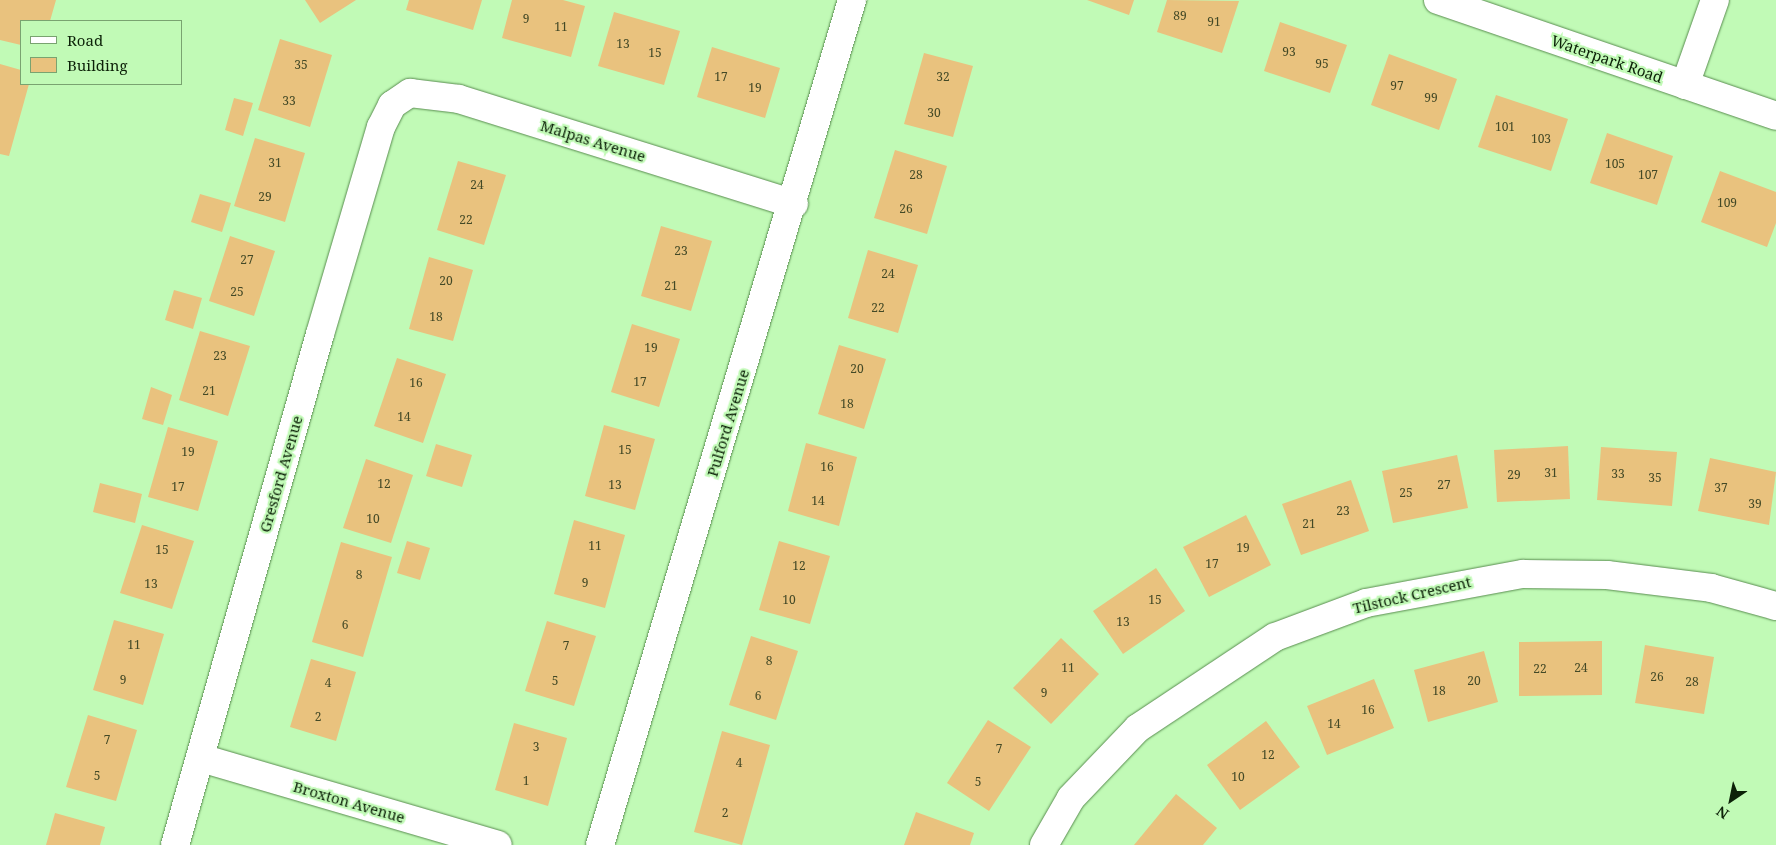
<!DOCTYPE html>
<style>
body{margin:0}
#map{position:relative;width:1776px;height:845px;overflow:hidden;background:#c1fab6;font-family:"Noto Serif",serif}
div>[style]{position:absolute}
.building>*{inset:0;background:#e9c27e}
.roads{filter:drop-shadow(0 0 1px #598d50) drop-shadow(0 0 1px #598d50)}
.minor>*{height:28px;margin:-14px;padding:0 14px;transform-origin:14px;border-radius:14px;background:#fff}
span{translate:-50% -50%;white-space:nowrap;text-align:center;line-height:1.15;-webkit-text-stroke:4.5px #c1fab6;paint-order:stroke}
.number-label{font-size:12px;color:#434926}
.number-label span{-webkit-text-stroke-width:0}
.street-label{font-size:15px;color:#0c2108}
.legend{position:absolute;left:20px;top:20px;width:162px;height:65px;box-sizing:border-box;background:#c1fab6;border:1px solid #79a370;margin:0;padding:6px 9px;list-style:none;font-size:15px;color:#0c2108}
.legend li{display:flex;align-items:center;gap:10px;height:25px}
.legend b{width:25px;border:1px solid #79a370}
.north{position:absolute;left:1706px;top:775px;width:50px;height:50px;-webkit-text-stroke:4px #c1fab6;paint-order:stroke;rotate:214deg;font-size:14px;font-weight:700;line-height:20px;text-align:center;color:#0c2108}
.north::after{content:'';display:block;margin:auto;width:18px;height:22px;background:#0c2108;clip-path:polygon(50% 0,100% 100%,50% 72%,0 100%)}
</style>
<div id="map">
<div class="building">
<i style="clip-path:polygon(0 0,56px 0,50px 21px,21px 21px,21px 45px,0 40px)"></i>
<i style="clip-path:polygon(305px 0,356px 0,320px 23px)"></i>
<i style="clip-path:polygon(409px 0,482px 0,473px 30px,406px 10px)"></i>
<i style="clip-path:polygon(512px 0,563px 0,585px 6px,571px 57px,502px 38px)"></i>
<i style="clip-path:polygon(1087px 0,1134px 0,1129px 15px)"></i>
<i style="clip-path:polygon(1167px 0,1239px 1px,1222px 53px,1157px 32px)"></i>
<i style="clip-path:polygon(614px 12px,680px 31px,664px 85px,598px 66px)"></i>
<i style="clip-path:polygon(1280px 22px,1347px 45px,1330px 93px,1264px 71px)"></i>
<i style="clip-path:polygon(280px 39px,332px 55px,310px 127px,258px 110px)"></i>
<i style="clip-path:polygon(712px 47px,780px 68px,765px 118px,697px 97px)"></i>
<i style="clip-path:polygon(924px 53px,973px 66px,953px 137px,904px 124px)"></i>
<i style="clip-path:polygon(1389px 54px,1457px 79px,1439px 130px,1371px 105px)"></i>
<i style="clip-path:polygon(0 64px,21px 70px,21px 84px,29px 84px,9px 156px,0 154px)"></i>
<i style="clip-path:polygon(1496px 95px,1568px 119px,1551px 171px,1478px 147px)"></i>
<i style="clip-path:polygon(234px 98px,253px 103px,243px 136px,225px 130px)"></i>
<i style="clip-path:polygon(1607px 133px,1673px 156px,1657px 205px,1590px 183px)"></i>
<i style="clip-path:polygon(255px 138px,305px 153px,285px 222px,234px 206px)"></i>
<i style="clip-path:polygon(895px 150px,947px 166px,927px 234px,874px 218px)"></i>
<i style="clip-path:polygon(458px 161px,506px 175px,484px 245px,437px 230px)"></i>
<i style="clip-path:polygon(1720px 171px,1776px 192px,1776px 223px,1767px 247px,1701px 222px)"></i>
<i style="clip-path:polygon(200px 194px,231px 203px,222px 232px,191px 222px)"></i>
<i style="clip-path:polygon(661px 226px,712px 241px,691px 311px,641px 296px)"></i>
<i style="clip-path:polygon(230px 236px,275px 251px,254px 316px,209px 301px)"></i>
<i style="clip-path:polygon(868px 250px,918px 265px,898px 333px,848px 318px)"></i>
<i style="clip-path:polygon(429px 257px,473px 270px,453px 341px,409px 329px)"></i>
<i style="clip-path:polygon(174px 290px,202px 298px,193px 329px,165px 320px)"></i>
<i style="clip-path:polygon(632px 324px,680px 339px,659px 407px,611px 392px)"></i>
<i style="clip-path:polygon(200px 331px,250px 346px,228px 416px,179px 400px)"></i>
<i style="clip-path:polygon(839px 345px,886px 359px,864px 429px,818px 414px)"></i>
<i style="clip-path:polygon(397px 358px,446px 374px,423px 443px,374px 426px)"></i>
<i style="clip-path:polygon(151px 387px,172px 395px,163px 425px,142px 419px)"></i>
<i style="clip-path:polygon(604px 425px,655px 439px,635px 510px,585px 496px)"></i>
<i style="clip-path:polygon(168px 427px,218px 441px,198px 511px,148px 497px)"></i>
<i style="clip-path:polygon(806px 443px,857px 457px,839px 526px,788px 511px)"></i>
<i style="clip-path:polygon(436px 444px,472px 455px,462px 487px,426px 476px)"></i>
<i style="clip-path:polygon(1568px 446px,1570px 499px,1497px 502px,1494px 450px)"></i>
<i style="clip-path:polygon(1601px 447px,1677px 452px,1672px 506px,1597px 500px)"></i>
<i style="clip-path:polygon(1457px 455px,1468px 508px,1393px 523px,1382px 471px)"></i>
<i style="clip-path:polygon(1710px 458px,1776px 472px,1769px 525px,1698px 511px)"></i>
<i style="clip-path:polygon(366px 459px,413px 475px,391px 543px,343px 528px)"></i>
<i style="clip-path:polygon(1351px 480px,1369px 531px,1301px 555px,1282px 504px)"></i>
<i style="clip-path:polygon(100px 483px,142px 494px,135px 523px,93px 512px)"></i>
<i style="clip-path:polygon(1246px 515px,1271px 565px,1209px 597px,1183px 547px)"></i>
<i style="clip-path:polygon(574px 520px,625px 535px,605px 608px,554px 594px)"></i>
<i style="clip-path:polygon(142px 525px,194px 541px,172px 609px,120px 593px)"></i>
<i style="clip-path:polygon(407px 541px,430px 548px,420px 580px,397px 573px)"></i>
<i style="clip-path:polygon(779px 541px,830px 556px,810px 624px,759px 610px)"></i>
<i style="clip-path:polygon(341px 542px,392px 557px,363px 657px,312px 642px)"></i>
<i style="clip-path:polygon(1156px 568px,1185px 611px,1123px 654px,1093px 611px)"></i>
<i style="clip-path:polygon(114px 620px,164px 634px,143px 705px,93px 690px)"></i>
<i style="clip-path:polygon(547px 621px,596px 636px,574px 706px,525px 691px)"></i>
<i style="clip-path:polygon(751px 636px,798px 651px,776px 720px,729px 705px)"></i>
<i style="clip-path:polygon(1061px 638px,1099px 674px,1051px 724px,1013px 688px)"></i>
<i style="clip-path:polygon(1602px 641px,1602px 695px,1519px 696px,1519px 642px)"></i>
<i style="clip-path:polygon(1645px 645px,1714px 657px,1704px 714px,1635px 703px)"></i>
<i style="clip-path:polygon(1484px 651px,1498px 702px,1428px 722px,1414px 670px)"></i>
<i style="clip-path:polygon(311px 659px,356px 672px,336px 741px,290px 727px)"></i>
<i style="clip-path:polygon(1374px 679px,1394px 728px,1327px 755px,1307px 706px)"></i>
<i style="clip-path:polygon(88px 715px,137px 730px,116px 801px,66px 787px)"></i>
<i style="clip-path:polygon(988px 720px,1031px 747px,989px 811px,947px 783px)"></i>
<i style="clip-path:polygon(1266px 721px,1300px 767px,1240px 810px,1207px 765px)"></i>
<i style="clip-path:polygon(514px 723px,567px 738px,548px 806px,495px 790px)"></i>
<i style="clip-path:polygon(722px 731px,770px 745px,742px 845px,694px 832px)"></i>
<i style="clip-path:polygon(1176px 794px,1217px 828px,1203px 845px,1134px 845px)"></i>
<i style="clip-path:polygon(916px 812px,974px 833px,970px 845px,904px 845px)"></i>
<i style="clip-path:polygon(55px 813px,105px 827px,100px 845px,46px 845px)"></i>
</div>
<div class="roads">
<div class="minor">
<i style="left:1438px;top:0;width:357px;rotate:18.9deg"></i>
<i style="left:1685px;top:85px;width:90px;rotate:-70.6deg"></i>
<i style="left:201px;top:758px;width:309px;rotate:16.3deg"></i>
<i style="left:175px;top:845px;width:531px;rotate:-74.16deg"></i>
<i style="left:320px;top:334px;width:216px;rotate:-73.6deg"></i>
<i style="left:381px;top:127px;width:25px;rotate:-63deg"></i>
<i style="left:392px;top:105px;width:22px;rotate:-34deg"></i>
<i style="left:410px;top:93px;width:49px;rotate:7deg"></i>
<i style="left:459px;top:99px;width:351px;rotate:17.4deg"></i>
<i style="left:600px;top:845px;width:882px;rotate:-73.39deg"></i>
<i style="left:1044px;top:845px;width:54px;rotate:-60.1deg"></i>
<i style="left:1071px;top:798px;width:97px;rotate:-46.3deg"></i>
<i style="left:1138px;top:728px;width:164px;rotate:-33.6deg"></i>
<i style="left:1275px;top:637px;width:97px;rotate:-20.5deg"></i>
<i style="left:1366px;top:603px;width:160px;rotate:-10.5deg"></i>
<i style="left:1523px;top:574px;width:84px;rotate:0.7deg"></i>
<i style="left:1607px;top:575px;width:105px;rotate:7.1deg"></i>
<i style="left:1711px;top:588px;width:67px;rotate:15.5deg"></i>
</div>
</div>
<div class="number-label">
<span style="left:1180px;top:16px">89</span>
<span style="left:526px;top:19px">9</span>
<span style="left:1214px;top:22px">91</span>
<span style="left:561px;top:27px">11</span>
<span style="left:623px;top:44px">13</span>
<span style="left:1289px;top:52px">93</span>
<span style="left:655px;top:53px">15</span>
<span style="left:1322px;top:64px">95</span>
<span style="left:301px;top:65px">35</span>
<span style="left:721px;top:77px">17</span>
<span style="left:943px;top:77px">32</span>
<span style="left:1397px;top:86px">97</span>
<span style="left:755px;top:88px">19</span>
<span style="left:1431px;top:98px">99</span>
<span style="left:289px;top:101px">33</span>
<span style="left:934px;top:113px">30</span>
<span style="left:1505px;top:127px">101</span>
<span style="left:1541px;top:139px">103</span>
<span style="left:275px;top:163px">31</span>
<span style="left:1615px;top:164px">105</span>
<span style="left:916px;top:175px">28</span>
<span style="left:1648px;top:175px">107</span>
<span style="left:477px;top:185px">24</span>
<span style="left:265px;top:197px">29</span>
<span style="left:1727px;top:203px">109</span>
<span style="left:906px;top:209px">26</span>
<span style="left:466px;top:220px">22</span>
<span style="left:681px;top:251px">23</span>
<span style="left:247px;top:260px">27</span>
<span style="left:888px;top:274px">24</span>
<span style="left:446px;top:281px">20</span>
<span style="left:671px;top:286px">21</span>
<span style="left:237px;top:292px">25</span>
<span style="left:878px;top:308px">22</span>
<span style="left:436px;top:317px">18</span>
<span style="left:651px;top:348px">19</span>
<span style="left:220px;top:356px">23</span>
<span style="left:857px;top:369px">20</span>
<span style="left:640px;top:382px">17</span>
<span style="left:416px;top:383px">16</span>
<span style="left:209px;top:391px">21</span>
<span style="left:847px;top:404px">18</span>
<span style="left:404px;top:417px">14</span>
<span style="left:625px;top:450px">15</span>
<span style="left:188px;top:452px">19</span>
<span style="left:827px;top:467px">16</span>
<span style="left:1551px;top:473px">31</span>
<span style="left:1618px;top:474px">33</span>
<span style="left:1514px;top:475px">29</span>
<span style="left:1655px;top:478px">35</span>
<span style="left:384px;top:484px">12</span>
<span style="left:615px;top:485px">13</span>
<span style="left:1444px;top:485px">27</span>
<span style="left:178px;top:487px">17</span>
<span style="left:1721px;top:488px">37</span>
<span style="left:1406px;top:493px">25</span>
<span style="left:818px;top:501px">14</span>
<span style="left:1755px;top:504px">39</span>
<span style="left:1343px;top:511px">23</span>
<span style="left:373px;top:519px">10</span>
<span style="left:1309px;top:524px">21</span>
<span style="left:595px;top:546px">11</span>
<span style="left:1243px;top:548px">19</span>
<span style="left:162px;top:550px">15</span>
<span style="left:1212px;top:564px">17</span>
<span style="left:799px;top:566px">12</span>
<span style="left:359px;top:575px">8</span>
<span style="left:585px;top:583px">9</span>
<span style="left:151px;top:584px">13</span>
<span style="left:789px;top:600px">10</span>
<span style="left:1155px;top:600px">15</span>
<span style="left:1123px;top:622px">13</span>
<span style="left:345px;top:625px">6</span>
<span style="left:134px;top:645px">11</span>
<span style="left:566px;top:646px">7</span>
<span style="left:769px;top:661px">8</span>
<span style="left:1068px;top:668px">11</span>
<span style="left:1581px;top:668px">24</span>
<span style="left:1540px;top:669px">22</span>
<span style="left:1657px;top:677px">26</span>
<span style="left:123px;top:680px">9</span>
<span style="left:555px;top:681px">5</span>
<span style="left:1474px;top:681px">20</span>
<span style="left:1692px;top:682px">28</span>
<span style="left:328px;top:683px">4</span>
<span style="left:1439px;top:691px">18</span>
<span style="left:1044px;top:693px">9</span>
<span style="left:758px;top:696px">6</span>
<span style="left:1368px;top:710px">16</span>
<span style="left:318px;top:717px">2</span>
<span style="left:1334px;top:724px">14</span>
<span style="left:107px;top:740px">7</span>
<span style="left:536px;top:747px">3</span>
<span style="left:999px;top:749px">7</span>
<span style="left:1268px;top:755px">12</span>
<span style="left:739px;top:763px">4</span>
<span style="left:97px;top:776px">5</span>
<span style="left:1238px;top:777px">10</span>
<span style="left:526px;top:781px">1</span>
<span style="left:978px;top:782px">5</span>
<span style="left:725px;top:813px">2</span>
</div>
<div class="street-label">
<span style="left:1607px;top:59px;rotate:19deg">Waterpark Road</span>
<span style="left:593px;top:141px;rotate:17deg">Malpas Avenue</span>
<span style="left:728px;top:423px;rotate:-73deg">Pulford Avenue</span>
<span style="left:281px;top:474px;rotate:-74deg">Gresford Avenue</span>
<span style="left:1412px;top:595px;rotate:-13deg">Tilstock Crescent</span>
<span style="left:349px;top:802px;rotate:16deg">Broxton Avenue</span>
</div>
<ul class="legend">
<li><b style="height:6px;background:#fff"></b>Road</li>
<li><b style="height:14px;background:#e9c27e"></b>Building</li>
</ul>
<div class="north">N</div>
</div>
